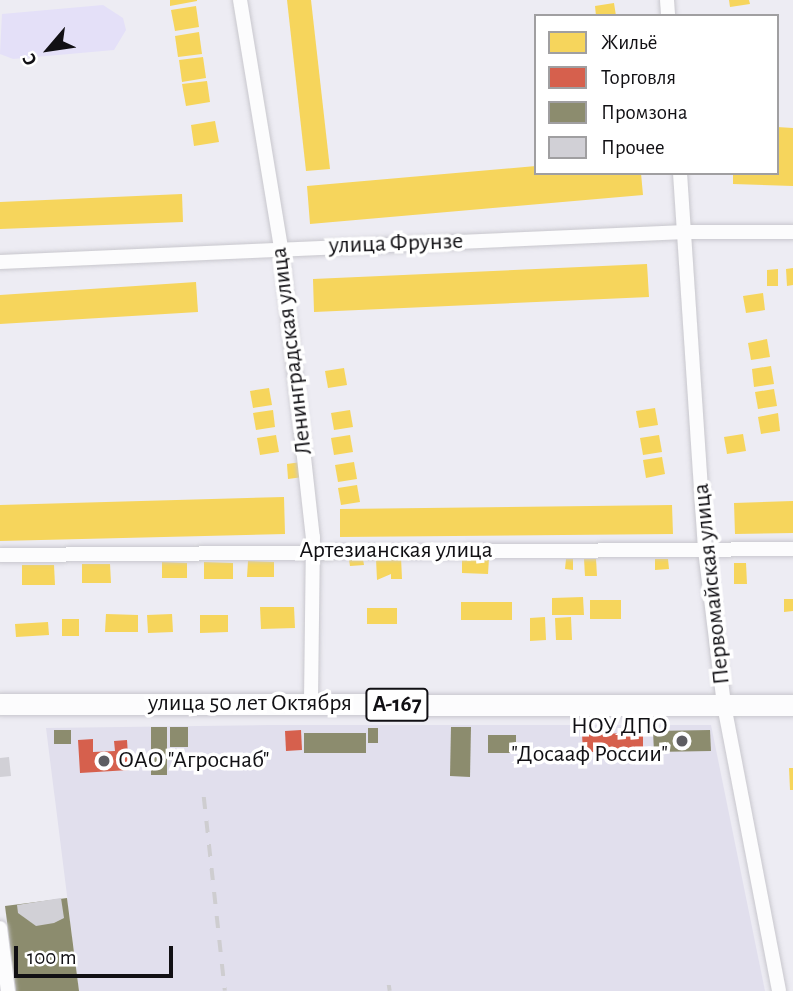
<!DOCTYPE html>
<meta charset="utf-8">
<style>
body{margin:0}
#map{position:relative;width:793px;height:991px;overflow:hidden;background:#edecf3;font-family:"Alegreya Sans",sans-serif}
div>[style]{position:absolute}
.built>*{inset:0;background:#e1dfed}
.green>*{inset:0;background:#e4e0f8}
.homes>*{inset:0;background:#f6d55c}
.shops>*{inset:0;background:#d6604d}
.industry>*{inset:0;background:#8c8c6e}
.building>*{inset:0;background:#d1d0d6}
.roads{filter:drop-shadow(0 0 2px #c8c7cd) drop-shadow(0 0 2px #c8c7cd)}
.minor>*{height:14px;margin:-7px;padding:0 7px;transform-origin:7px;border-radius:7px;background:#fcfcfd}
.highway>*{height:21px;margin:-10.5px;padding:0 10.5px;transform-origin:10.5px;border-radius:10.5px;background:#fcfcfd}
.rail>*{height:3.5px;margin-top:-1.75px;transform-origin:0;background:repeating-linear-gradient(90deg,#cecdd0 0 12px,transparent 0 24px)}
.dots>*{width:19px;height:19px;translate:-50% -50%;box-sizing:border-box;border:4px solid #fff;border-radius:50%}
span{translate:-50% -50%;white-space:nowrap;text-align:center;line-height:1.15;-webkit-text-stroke:7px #fff;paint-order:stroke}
.shield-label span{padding:2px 5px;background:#fff;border:2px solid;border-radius:5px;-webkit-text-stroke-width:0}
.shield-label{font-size:23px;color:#111014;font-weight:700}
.street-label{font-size:24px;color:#111014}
.poi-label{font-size:24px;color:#111014}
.right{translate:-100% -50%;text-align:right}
.left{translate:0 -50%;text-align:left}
.legend{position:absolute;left:534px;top:14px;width:245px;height:161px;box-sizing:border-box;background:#fff;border:2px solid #a09fa1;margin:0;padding:9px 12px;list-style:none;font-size:21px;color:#111014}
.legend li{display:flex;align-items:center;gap:14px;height:35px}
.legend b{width:35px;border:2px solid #a09fa1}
.north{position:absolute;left:14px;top:14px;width:70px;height:70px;-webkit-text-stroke:5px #fff;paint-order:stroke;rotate:241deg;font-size:19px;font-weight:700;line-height:28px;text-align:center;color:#111014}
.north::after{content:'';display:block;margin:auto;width:24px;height:32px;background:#111014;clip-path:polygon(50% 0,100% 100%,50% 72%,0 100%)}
.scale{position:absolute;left:14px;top:946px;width:159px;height:32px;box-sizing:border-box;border:4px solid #111014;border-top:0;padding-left:9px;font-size:21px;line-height:24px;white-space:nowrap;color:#111014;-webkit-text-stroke:5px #fff;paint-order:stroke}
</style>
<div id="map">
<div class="built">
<i style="clip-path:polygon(268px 725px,711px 725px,765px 991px,79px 991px,46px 728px)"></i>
</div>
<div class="green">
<i style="clip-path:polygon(103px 5px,123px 18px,126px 30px,114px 50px,13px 59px,0 54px,2px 14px)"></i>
</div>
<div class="homes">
<i style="clip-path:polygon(170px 0,197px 0,197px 1px,170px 6px)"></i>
<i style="clip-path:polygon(287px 0,311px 0,330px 169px,306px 171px)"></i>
<i style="clip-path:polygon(729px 0,749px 0,750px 4px,730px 7px)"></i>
<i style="clip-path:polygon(614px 3px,616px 16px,596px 16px,595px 6px)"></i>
<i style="clip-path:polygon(196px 6px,199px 27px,175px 31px,171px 10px)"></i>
<i style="clip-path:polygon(199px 32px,202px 54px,178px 57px,175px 36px)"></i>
<i style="clip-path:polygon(203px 57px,206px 78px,182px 82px,179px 60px)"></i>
<i style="clip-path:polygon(207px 81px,210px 102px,186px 106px,182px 84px)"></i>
<i style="clip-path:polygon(215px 121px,219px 142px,194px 146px,191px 125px)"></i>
<i style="clip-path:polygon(777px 127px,793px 128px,793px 186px,733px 184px,733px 173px,777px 173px)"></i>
<i style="clip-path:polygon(536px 166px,536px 173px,641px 173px,643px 195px,310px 224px,307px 186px)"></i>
<i style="clip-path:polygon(182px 194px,183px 222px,0 229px,0 202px)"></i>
<i style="clip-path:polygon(647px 264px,649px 297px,314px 312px,313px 279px)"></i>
<i style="clip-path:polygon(793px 268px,793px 285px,787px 286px,786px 269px)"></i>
<i style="clip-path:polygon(778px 269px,778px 286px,767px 286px,767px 270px)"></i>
<i style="clip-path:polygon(196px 282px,198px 312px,0 324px,0 295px)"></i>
<i style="clip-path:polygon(763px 293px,765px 310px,746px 313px,743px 296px)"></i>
<i style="clip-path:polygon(767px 339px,770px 357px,751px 360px,748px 343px)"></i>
<i style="clip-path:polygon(771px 366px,774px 384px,754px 387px,752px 369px)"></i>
<i style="clip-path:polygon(344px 368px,347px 385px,328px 388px,325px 371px)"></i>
<i style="clip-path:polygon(269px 388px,272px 405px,253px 408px,250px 391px)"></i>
<i style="clip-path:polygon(774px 389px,777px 406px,758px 409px,755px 392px)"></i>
<i style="clip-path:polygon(655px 408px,658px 425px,639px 428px,636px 411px)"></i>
<i style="clip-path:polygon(273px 410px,275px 427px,256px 430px,253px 413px)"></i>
<i style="clip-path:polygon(350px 410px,353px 427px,334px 430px,331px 413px)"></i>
<i style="clip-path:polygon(778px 413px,780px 431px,761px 434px,758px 417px)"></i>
<i style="clip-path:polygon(743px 434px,746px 451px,727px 454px,724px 437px)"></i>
<i style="clip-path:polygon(276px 435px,279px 452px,260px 455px,257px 438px)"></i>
<i style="clip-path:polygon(350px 435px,353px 452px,334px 455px,331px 438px)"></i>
<i style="clip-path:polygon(659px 435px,662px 452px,643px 455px,640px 438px)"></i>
<i style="clip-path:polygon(662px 457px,665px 474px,646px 478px,643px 460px)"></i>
<i style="clip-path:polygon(301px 462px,303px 477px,288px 479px,287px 464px)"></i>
<i style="clip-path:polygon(354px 462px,357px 479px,338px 482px,335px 465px)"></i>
<i style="clip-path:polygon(357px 485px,360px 502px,341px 505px,338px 488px)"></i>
<i style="clip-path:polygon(284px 497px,285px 534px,0 541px,0 505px)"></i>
<i style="clip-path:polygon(793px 501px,793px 533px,735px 534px,734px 503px)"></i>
<i style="clip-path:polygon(672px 505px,673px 534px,340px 537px,340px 509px)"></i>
<i style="clip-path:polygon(401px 557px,402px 579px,391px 579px,391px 574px,377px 580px,376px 559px)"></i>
<i style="clip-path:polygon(462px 557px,489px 558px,488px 574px,462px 573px)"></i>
<i style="clip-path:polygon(363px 559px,364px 565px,350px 566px,349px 560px)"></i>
<i style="clip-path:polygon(566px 559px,573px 559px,573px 570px,565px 569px)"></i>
<i style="clip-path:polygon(584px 559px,596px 559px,597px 576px,585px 576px)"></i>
<i style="clip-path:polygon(655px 559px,668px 559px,669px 569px,655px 570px)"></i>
<i style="clip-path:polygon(248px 561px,274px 562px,274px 577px,247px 577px)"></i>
<i style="clip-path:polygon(162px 562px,187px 563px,187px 578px,162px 578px)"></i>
<i style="clip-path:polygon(204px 562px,233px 563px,233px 579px,204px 579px)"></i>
<i style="clip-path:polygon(734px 563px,746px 563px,747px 584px,734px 584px)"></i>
<i style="clip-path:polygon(82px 564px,110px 564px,111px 583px,82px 583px)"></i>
<i style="clip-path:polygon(22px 565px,54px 565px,55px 585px,22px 585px)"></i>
<i style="clip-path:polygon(583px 597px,584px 615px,552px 615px,552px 598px)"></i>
<i style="clip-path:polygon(784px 599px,793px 599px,793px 611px,784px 612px)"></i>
<i style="clip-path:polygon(590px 600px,621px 600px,621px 619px,590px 619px)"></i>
<i style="clip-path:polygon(461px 602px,512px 602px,512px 620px,461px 620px)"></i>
<i style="clip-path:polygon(260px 607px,294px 607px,295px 628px,261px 629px)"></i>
<i style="clip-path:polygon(367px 608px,397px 608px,397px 624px,367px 624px)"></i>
<i style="clip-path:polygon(106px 614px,138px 615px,138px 632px,105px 632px)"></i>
<i style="clip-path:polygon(172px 614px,173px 632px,148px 633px,147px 615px)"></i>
<i style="clip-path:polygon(200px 615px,228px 615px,228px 632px,200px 633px)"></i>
<i style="clip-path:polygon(545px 617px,546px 640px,530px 641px,530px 618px)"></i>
<i style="clip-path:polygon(571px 617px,572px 640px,556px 640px,555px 618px)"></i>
<i style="clip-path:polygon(62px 619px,79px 619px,79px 636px,62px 636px)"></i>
<i style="clip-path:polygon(48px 622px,49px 635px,16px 637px,15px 624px)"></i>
<i style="clip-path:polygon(789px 768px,793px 768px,793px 790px,790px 790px)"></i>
</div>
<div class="shops">
<i style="clip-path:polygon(301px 730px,302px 750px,286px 751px,285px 731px)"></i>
<i style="clip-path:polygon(643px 733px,643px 752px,583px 752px,582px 734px)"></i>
<i style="clip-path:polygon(93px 739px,93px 752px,115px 751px,114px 741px,127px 740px,129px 770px,80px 773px,78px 740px)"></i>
</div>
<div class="industry">
<i style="clip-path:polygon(151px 727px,167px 727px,167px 775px,151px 775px)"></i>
<i style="clip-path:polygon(170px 727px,188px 727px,188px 747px,170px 747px)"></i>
<i style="clip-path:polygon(451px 727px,471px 727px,470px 777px,450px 776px)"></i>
<i style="clip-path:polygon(368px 728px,378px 728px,378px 743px,368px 743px)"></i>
<i style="clip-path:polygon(54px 730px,71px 730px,71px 744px,54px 744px)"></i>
<i style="clip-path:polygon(710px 730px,711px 751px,654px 752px,653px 731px)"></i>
<i style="clip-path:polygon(304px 733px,366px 733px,366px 753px,304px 753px)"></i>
<i style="clip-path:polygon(488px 735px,516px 735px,516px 753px,488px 753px)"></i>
<i style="clip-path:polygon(67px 898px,79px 991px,16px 991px,5px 906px)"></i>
</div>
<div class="building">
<i style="clip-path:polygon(9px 757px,11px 776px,0 777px,0 758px)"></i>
<i style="clip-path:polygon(61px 898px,64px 918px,54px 923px,36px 926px,18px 913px,17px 905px)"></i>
</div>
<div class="roads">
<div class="minor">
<i style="left:240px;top:0;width:252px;rotate:80.6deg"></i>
<i style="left:281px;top:249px;width:290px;rotate:83.7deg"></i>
<i style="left:313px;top:537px;width:168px;rotate:90.7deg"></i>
<i style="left:667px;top:0;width:16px;rotate:86deg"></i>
<i style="left:680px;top:173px;width:378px;rotate:86.2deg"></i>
<i style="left:705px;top:550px;width:156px;rotate:83deg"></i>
<i style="left:724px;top:705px;width:291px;rotate:79.1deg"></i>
<i style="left:0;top:262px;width:686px;rotate:-2.51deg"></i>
<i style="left:685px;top:232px;width:108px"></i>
<i style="left:0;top:555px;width:793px;rotate:-0.43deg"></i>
<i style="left:0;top:928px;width:64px;rotate:82.8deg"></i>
</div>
<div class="highway">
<i style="left:0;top:704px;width:793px;rotate:0.07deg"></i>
</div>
</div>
<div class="rail">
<i style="left:204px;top:797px;width:195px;rotate:83.8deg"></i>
<i style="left:389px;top:985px;width:6px;rotate:81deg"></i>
</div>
<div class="dots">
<i style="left:682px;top:741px;background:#5e5d62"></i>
<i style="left:104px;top:761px;background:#5e5d62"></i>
</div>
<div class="shield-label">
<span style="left:397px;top:705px">А-167</span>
</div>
<div class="street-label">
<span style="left:396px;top:244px;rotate:-2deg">улица Фрунзе</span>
<span style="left:292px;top:351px;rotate:-97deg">Ленинградская улица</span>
<span style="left:396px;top:551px">Артезианская улица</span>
<span style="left:712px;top:584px;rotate:-96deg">Первомайская улица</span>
<span style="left:250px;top:704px">улица 50 лет Октября</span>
</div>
<div class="poi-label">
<span class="right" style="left:668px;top:741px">НОУ ДПО<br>"Досааф России"</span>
<span class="left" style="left:118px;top:761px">ОАО "Агроснаб"</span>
</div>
<ul class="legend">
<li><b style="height:19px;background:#f6d55c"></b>Жильё</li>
<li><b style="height:19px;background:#d6604d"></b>Торговля</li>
<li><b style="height:19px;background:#8c8c6e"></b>Промзона</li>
<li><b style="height:19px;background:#d1d0d6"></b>Прочее</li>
</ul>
<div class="north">С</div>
<div class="scale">100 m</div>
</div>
